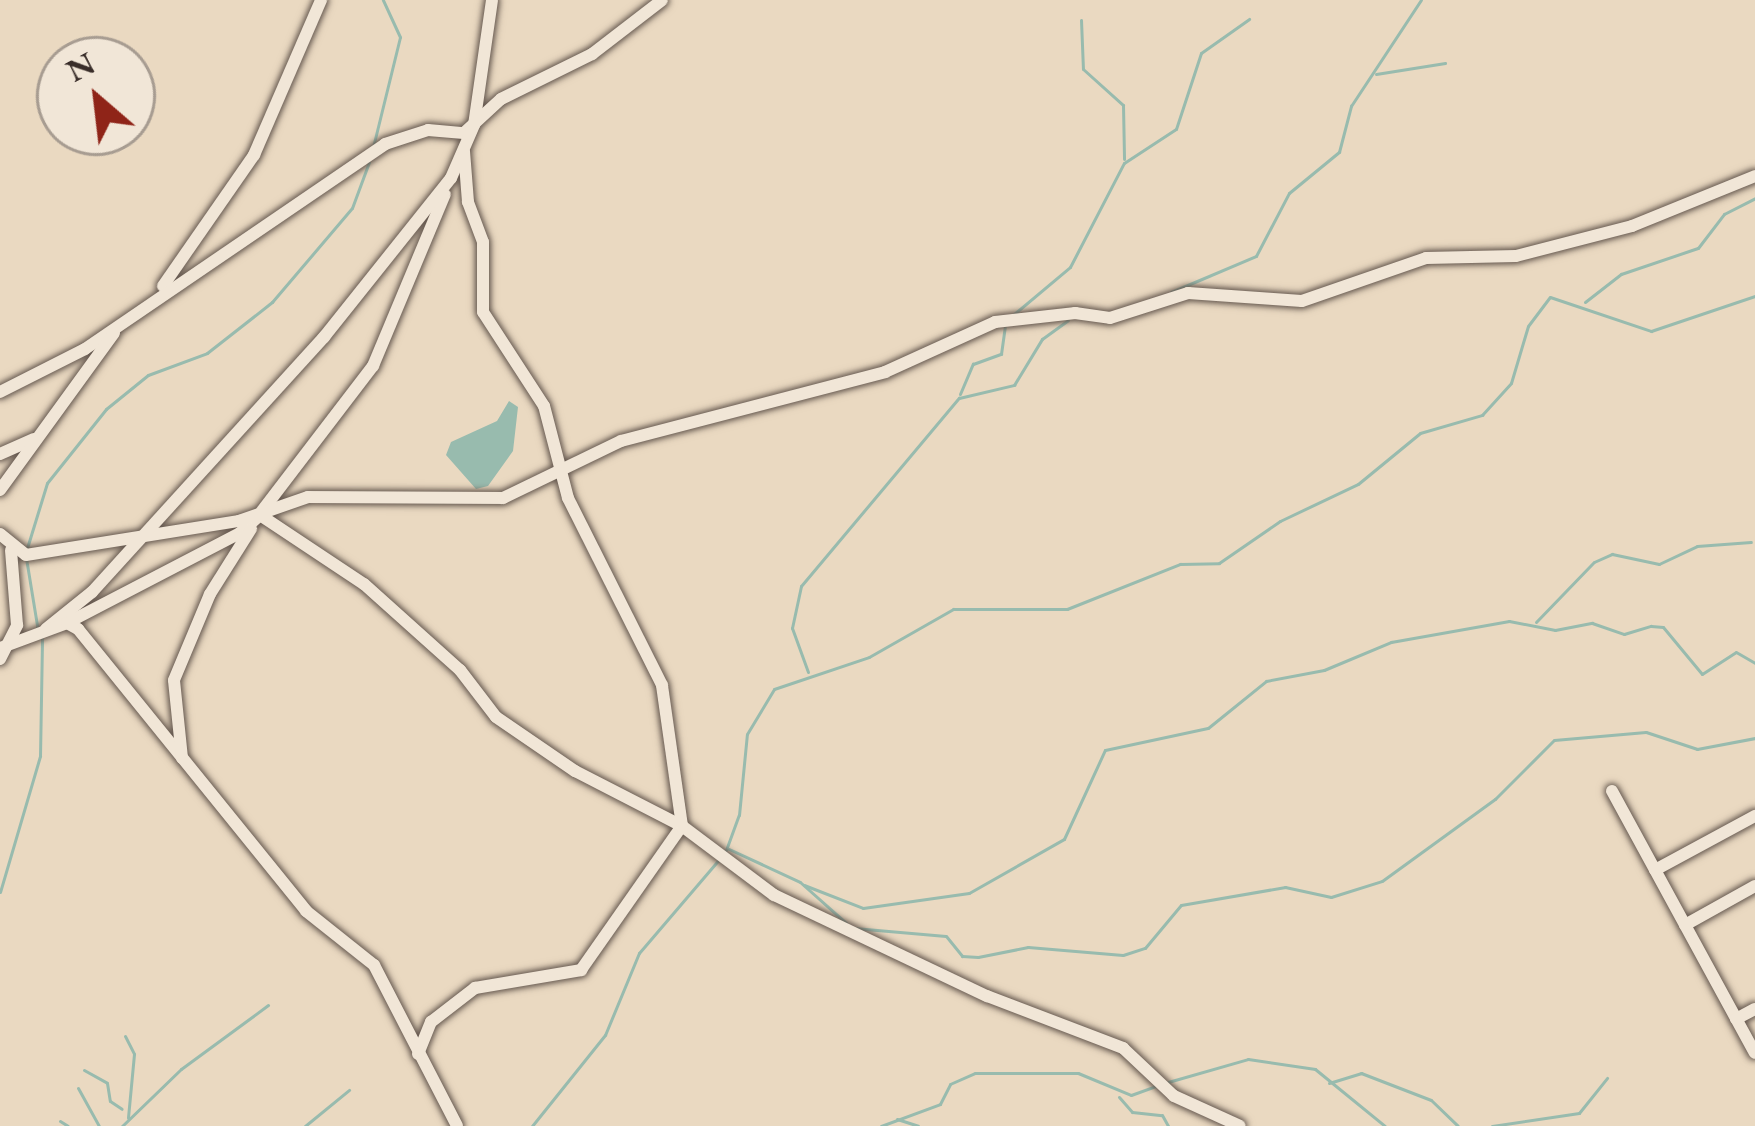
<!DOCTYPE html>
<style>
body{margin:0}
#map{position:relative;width:1755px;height:1126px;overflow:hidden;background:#ead9c1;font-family:"EB Garamond",serif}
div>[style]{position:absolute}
.water>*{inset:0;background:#98bbae}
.stream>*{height:3px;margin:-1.5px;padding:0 1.5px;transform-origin:1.5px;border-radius:1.5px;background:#98bbae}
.roads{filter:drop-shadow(0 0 3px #65584f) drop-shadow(0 0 3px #65584f)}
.minor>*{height:12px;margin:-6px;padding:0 6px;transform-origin:6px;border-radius:6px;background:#f1e6d7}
span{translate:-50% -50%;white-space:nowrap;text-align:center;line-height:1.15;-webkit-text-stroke:10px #f1e6d7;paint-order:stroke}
.north{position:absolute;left:36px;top:36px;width:120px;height:120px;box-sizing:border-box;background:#f1e6d7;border:3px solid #a79c91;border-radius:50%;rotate:332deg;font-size:33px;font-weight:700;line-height:48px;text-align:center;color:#392d29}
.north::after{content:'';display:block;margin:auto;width:42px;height:54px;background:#8f2418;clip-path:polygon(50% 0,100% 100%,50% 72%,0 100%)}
</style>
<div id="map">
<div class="water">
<i style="clip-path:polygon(509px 401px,518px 407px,513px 451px,488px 486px,476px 489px,446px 455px,451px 442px,497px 421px)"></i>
</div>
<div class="stream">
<i style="left:1081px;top:20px;width:49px;rotate:87.7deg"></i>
<i style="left:1083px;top:69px;width:54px;rotate:42deg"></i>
<i style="left:1123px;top:105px;width:54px;rotate:88.9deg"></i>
<i style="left:1376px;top:74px;width:70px;rotate:-9.1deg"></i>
<i style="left:373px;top:147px;width:113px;rotate:-76.2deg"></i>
<i style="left:400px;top:37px;width:41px;rotate:-114.7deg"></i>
<i style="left:1171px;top:292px;width:92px;rotate:-23deg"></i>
<i style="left:1256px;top:256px;width:71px;rotate:-62.4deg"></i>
<i style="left:1289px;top:193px;width:65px;rotate:-39.4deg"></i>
<i style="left:1339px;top:152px;width:48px;rotate:-75.4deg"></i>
<i style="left:1351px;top:106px;width:127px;rotate:-56.6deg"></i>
<i style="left:1585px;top:302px;width:46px;rotate:-37.9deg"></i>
<i style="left:1621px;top:274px;width:81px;rotate:-18.7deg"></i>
<i style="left:1698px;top:248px;width:43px;rotate:-52.6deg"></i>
<i style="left:1724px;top:214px;width:35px;rotate:-27deg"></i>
<i style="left:1014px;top:314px;width:73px;rotate:-40deg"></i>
<i style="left:1070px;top:267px;width:117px;rotate:-62.6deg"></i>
<i style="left:1124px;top:163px;width:62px;rotate:-33.2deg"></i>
<i style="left:1176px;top:129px;width:80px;rotate:-71.8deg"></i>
<i style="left:1201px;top:53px;width:59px;rotate:-35.3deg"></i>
<i style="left:960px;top:394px;width:33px;rotate:-67deg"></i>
<i style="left:973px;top:364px;width:30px;rotate:-20deg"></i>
<i style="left:1001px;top:354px;width:27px;rotate:-82deg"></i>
<i style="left:27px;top:548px;width:68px;rotate:-72.9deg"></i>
<i style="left:47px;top:483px;width:95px;rotate:-51.4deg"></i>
<i style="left:106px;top:409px;width:54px;rotate:-39deg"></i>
<i style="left:148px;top:375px;width:63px;rotate:-20.4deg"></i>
<i style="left:207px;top:353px;width:83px;rotate:-38.1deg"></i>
<i style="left:272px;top:302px;width:123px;rotate:-49.6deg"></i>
<i style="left:352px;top:208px;width:49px;rotate:-69.7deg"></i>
<i style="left:26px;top:558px;width:74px;rotate:80.7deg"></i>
<i style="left:1536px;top:622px;width:83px;rotate:-46deg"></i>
<i style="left:1594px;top:562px;width:20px;rotate:-24deg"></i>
<i style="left:1612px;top:554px;width:48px;rotate:12deg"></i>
<i style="left:1659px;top:564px;width:42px;rotate:-25.3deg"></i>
<i style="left:1697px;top:546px;width:54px;rotate:-4.2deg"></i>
<i style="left:808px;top:672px;width:47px;rotate:-110deg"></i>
<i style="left:792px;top:628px;width:43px;rotate:-77.9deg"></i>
<i style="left:801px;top:586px;width:246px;rotate:-50deg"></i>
<i style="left:959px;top:398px;width:57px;rotate:-13.3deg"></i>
<i style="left:1014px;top:385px;width:54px;rotate:-58.7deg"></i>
<i style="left:1042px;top:339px;width:32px;rotate:-36deg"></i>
<i style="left:729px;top:849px;width:78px;rotate:24.9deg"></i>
<i style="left:800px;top:882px;width:62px;rotate:41.7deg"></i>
<i style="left:726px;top:850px;width:37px;rotate:-70deg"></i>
<i style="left:739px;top:815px;width:81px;rotate:-84.4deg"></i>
<i style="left:747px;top:734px;width:52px;rotate:-59deg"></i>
<i style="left:774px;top:689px;width:100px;rotate:-18.6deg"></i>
<i style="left:869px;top:657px;width:97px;rotate:-29.7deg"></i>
<i style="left:953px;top:609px;width:114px"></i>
<i style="left:1067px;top:609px;width:122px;rotate:-21.7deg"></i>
<i style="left:1180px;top:564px;width:39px;rotate:-1deg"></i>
<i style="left:1219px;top:563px;width:74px;rotate:-34.5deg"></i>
<i style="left:1280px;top:521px;width:86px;rotate:-25.4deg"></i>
<i style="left:1358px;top:484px;width:80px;rotate:-39.4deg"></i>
<i style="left:1420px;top:433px;width:65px;rotate:-16.2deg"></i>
<i style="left:1482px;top:415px;width:43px;rotate:-47.8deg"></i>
<i style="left:1511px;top:383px;width:59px;rotate:-73.4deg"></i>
<i style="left:1528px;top:326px;width:36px;rotate:-53deg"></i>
<i style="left:1550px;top:297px;width:107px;rotate:18.6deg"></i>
<i style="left:1651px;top:331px;width:110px;rotate:-18.6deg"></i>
<i style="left:804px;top:885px;width:63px;rotate:21.3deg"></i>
<i style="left:863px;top:908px;width:107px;rotate:-8.1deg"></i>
<i style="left:969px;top:893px;width:109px;rotate:-29.6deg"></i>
<i style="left:1064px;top:839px;width:98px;rotate:-65.3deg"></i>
<i style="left:1105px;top:750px;width:105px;rotate:-12.1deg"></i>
<i style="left:1208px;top:728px;width:75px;rotate:-39deg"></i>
<i style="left:1266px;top:681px;width:59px;rotate:-10.7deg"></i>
<i style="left:1324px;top:670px;width:73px;rotate:-22.7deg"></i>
<i style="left:1391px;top:642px;width:120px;rotate:-10.1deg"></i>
<i style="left:1509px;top:621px;width:47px;rotate:11.1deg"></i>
<i style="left:1555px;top:630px;width:38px;rotate:-11deg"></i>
<i style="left:1592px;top:623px;width:34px;rotate:19deg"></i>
<i style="left:1624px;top:634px;width:28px;rotate:-17deg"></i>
<i style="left:1651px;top:626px;width:12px;rotate:5deg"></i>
<i style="left:1663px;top:627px;width:61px;rotate:50.3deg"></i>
<i style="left:1702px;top:674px;width:40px;rotate:-32.9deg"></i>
<i style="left:1736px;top:652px;width:22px;rotate:30deg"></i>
<i style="left:0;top:892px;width:142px;rotate:-73.6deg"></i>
<i style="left:40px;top:756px;width:117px;rotate:-89deg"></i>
<i style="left:854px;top:928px;width:92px;rotate:5deg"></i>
<i style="left:946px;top:936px;width:26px;rotate:51deg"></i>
<i style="left:962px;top:956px;width:16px;rotate:4deg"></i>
<i style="left:978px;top:957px;width:51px;rotate:-11.3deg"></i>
<i style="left:1028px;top:947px;width:95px;rotate:4.8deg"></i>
<i style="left:1123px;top:955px;width:23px;rotate:-18deg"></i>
<i style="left:1145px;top:948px;width:56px;rotate:-50.1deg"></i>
<i style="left:1181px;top:905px;width:106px;rotate:-9.8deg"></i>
<i style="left:1285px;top:887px;width:47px;rotate:12.3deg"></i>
<i style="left:1331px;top:897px;width:53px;rotate:-17.4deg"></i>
<i style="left:1382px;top:881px;width:140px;rotate:-36deg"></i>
<i style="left:1495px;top:799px;width:83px;rotate:-45deg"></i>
<i style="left:1554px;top:740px;width:92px;rotate:-5deg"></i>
<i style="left:1646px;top:732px;width:54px;rotate:18.4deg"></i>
<i style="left:1697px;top:749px;width:59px;rotate:-10.7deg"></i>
<i style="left:125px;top:1036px;width:20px;rotate:63deg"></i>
<i style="left:134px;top:1054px;width:64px;rotate:95.4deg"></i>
<i style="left:84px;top:1070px;width:26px;rotate:29deg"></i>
<i style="left:107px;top:1083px;width:18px;rotate:81deg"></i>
<i style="left:110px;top:1101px;width:14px;rotate:34deg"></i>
<i style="left:1168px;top:1082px;width:83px;rotate:-16deg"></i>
<i style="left:1248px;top:1059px;width:68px;rotate:8.5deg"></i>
<i style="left:1315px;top:1069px;width:90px;rotate:39.2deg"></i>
<i style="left:1329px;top:1083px;width:34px;rotate:-17deg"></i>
<i style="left:1361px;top:1073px;width:75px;rotate:21.1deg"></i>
<i style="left:1431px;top:1100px;width:37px;rotate:44deg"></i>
<i style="left:78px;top:1088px;width:43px;rotate:61.1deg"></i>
<i style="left:1119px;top:1097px;width:20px;rotate:49deg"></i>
<i style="left:1132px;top:1112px;width:30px;rotate:6deg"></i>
<i style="left:1162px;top:1115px;width:13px;rotate:61deg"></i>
<i style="left:897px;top:1119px;width:22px;rotate:18deg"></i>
<i style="left:60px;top:1121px;width:9px;rotate:32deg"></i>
<i style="left:122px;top:1126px;width:82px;rotate:-44deg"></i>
<i style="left:181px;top:1069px;width:108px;rotate:-36.3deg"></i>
<i style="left:305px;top:1126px;width:57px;rotate:-39.3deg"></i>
<i style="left:532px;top:1126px;width:117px;rotate:-51.3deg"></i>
<i style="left:605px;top:1035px;width:89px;rotate:-67.5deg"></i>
<i style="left:639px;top:953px;width:125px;rotate:-49.5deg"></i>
<i style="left:881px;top:1126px;width:63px;rotate:-20.4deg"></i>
<i style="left:940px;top:1104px;width:22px;rotate:-63deg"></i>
<i style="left:950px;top:1084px;width:27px;rotate:-24deg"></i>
<i style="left:975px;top:1073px;width:103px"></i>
<i style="left:1078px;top:1073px;width:57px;rotate:22.5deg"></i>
<i style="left:1131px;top:1095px;width:29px;rotate:-20deg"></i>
<i style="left:1492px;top:1126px;width:88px;rotate:-8.5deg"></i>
<i style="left:1579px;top:1113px;width:45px;rotate:-51.3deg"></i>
</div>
<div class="roads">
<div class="minor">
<i style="left:163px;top:286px;width:160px;rotate:-55.2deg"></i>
<i style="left:254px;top:155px;width:169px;rotate:-66.6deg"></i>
<i style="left:0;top:392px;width:95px;rotate:-26.8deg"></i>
<i style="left:85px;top:349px;width:363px;rotate:-34.3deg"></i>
<i style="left:385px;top:144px;width:45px;rotate:-18deg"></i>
<i style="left:428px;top:130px;width:36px;rotate:5deg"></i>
<i style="left:464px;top:133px;width:50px;rotate:-42.6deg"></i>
<i style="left:501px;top:99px;width:102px;rotate:-26.3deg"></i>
<i style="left:592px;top:54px;width:88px;rotate:-37.6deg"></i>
<i style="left:0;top:454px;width:37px;rotate:-24deg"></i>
<i style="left:0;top:490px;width:194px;rotate:-54deg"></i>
<i style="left:262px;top:511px;width:183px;rotate:-52.6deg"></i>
<i style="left:373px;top:366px;width:186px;rotate:-67.3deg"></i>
<i style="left:0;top:534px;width:33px;rotate:39deg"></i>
<i style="left:26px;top:555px;width:216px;rotate:-9.1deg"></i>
<i style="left:239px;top:521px;width:73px;rotate:-19.2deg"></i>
<i style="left:308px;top:497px;width:195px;rotate:0.3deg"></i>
<i style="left:503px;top:498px;width:131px;rotate:-25.8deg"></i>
<i style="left:621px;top:441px;width:273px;rotate:-14.6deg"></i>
<i style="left:885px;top:372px;width:121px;rotate:-24.4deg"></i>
<i style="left:995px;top:322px;width:81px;rotate:-6.4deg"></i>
<i style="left:1075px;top:313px;width:35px;rotate:8deg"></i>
<i style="left:1110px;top:318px;width:82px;rotate:-17.8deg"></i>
<i style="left:1188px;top:293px;width:114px;rotate:4deg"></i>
<i style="left:1302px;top:301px;width:131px;rotate:-19.1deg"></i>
<i style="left:1426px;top:258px;width:90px;rotate:-1.3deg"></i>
<i style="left:1516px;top:256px;width:120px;rotate:-14.5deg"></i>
<i style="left:1632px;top:226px;width:133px;rotate:-22.1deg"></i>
<i style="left:67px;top:623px;width:195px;rotate:-27.5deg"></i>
<i style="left:240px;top:533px;width:27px;rotate:-42deg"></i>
<i style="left:260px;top:515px;width:125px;rotate:33.6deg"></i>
<i style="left:364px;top:584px;width:129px;rotate:41.9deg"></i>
<i style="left:460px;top:670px;width:59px;rotate:52.5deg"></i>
<i style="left:496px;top:717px;width:96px;rotate:34.4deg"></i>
<i style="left:575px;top:771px;width:120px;rotate:27.2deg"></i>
<i style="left:682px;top:826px;width:115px;rotate:36.9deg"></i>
<i style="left:774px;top:895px;width:236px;rotate:25.4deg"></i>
<i style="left:987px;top:996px;width:146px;rotate:20.9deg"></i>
<i style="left:1123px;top:1048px;width:70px;rotate:43.3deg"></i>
<i style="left:1174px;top:1096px;width:72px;rotate:24.4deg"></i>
<i style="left:46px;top:629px;width:59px;rotate:-38.8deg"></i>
<i style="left:92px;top:592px;width:345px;rotate:-47.7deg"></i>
<i style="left:324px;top:337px;width:203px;rotate:-51.4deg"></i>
<i style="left:451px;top:178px;width:58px;rotate:-66.5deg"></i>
<i style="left:474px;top:125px;width:126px;rotate:-81.8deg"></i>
<i style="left:0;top:648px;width:72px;rotate:-20.5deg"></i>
<i style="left:67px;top:623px;width:13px;rotate:29deg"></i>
<i style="left:78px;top:629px;width:363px;rotate:51deg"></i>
<i style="left:306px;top:911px;width:87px;rotate:38.5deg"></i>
<i style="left:374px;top:965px;width:181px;rotate:62.7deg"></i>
<i style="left:0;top:659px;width:38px;rotate:-63deg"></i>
<i style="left:17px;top:625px;width:75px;rotate:-94.6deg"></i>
<i style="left:182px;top:758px;width:78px;rotate:-95.9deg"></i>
<i style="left:174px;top:680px;width:93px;rotate:-67.3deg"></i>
<i style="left:210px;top:594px;width:77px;rotate:-57.8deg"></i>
<i style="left:1612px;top:791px;width:298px;rotate:61.4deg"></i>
<i style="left:1655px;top:870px;width:114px;rotate:-28.4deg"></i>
<i style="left:1685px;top:925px;width:80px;rotate:-29.1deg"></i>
<i style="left:1736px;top:1019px;width:21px;rotate:-28deg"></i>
<i style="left:418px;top:1054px;width:35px;rotate:-68deg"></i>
<i style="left:431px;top:1022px;width:56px;rotate:-37.7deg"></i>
<i style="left:475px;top:988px;width:108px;rotate:-9.6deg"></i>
<i style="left:581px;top:970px;width:176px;rotate:-55deg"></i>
<i style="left:682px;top:826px;width:142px;rotate:-98.1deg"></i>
<i style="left:662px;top:685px;width:209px;rotate:-116.7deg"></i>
<i style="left:568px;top:498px;width:95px;rotate:-104.6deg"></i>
<i style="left:544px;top:406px;width:112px;rotate:-123deg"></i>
<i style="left:483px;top:312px;width:70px;rotate:-90deg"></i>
<i style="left:483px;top:242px;width:43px;rotate:-110.6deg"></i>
<i style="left:468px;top:202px;width:51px;rotate:-94.5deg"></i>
</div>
</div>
<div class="north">N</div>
</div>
